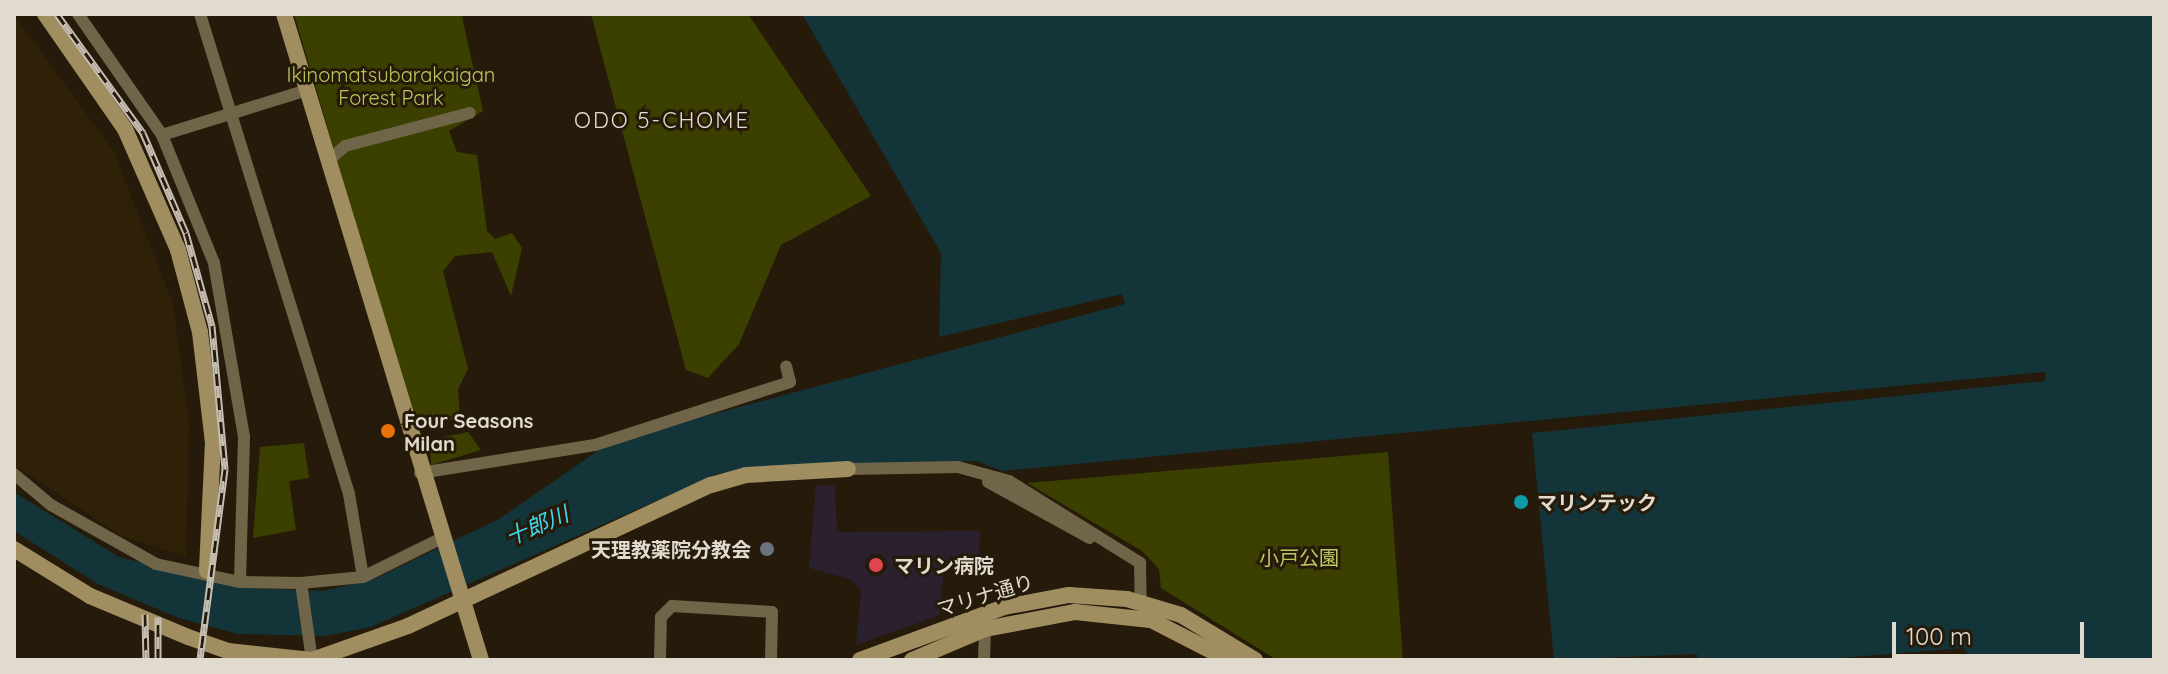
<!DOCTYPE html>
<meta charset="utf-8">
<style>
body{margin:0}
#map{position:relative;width:2168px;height:674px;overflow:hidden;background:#261b0a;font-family:Quicksand,"Noto Sans JP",sans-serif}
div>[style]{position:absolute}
.built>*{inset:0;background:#2f2008}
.medical>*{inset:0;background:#2b202e}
.green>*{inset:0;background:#3b3f00}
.water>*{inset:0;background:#133439}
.street>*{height:12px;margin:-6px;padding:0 6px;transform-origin:6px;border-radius:6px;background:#706549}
.secondary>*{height:16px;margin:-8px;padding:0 8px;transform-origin:8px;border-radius:8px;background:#a08e60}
.rail>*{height:7px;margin-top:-3.5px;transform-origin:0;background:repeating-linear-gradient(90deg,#261b0a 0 12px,#c5bdb1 0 24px);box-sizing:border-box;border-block:2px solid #c5bdb1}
.dots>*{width:22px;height:22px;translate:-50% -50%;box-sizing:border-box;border:4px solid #261b0a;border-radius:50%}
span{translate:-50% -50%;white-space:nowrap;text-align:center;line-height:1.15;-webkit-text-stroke:6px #261b0a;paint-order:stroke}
.park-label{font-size:20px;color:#bdc760}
.poi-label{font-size:20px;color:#e1dacf;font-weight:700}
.left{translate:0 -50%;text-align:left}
.right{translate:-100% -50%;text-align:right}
.street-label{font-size:20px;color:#e1dacf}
.neighbourhood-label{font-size:22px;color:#e1dacf;letter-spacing:2px}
.water-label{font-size:22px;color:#3ddaef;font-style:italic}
.frame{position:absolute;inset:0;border:16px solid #e1dacf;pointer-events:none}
.scale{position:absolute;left:1892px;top:622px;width:192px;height:36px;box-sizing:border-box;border:4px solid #e1dacf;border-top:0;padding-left:10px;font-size:24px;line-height:28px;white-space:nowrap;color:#e1dacf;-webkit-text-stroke:6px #261b0a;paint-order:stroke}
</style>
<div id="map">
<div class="built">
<i style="clip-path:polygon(14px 15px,113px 150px,173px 304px,189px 423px,186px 557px,122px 536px,14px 465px)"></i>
</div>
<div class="medical">
<i style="clip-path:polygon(816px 485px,835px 486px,837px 532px,980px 531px,979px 557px,944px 562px,940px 615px,856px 645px,861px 590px,850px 579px,809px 568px)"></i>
</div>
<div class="green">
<i style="clip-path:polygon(294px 14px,469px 14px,462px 17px,483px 111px,449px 131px,457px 152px,477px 155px,487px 231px,495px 239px,512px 233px,522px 248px,511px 296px,492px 252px,455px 256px,443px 271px,468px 369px,458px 389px,460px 419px,415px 424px)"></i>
<i style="clip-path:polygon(591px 14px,748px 14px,871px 196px,781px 245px,739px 344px,708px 378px,686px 370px)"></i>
<i style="clip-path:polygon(468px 432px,481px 450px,431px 465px,430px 440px)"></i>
<i style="clip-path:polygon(304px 443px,309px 478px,289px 481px,296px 530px,253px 538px,260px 447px)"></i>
<i style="clip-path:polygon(1388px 452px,1403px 660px,1277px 660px,1161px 588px,1159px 569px,1142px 551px,1027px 483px)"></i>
</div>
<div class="water">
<i style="clip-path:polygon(802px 14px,2154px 14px,2154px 660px,1970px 660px,1964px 648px,1814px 660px,1698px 660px,1697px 654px,1554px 660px,1532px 433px,2045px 381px,2045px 372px,1002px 471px,977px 461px,748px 468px,717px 474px,371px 627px,325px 636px,238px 634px,179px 618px,98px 584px,14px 531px,14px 492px,119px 557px,246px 588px,323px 591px,374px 579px,499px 519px,612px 441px,1125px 304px,1122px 294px,939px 337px,941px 253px)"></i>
</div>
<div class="street">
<i style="left:78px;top:14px;width:147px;rotate:55.2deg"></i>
<i style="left:162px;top:135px;width:138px;rotate:67.9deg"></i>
<i style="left:214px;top:263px;width:177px;rotate:80.2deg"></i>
<i style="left:244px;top:437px;width:145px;rotate:91.6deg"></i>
<i style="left:200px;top:14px;width:503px;rotate:72.75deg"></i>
<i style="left:349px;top:494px;width:84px;rotate:80.4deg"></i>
<i style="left:162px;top:135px;width:152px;rotate:-17.2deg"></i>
<i style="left:329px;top:160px;width:21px;rotate:-41deg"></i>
<i style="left:345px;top:146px;width:129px;rotate:-14.8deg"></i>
<i style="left:848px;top:469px;width:110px;rotate:-1deg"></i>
<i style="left:958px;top:467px;width:53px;rotate:15.4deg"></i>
<i style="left:1009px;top:481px;width:155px;rotate:32deg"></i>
<i style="left:1140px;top:563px;width:39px;rotate:89deg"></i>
<i style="left:420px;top:473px;width:177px;rotate:-9.1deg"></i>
<i style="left:595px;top:445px;width:205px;rotate:-17.9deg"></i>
<i style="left:790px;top:382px;width:16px;rotate:-104deg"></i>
<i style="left:14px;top:474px;width:48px;rotate:40deg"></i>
<i style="left:51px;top:505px;width:120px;rotate:29.3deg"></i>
<i style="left:156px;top:564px;width:86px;rotate:12.1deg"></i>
<i style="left:240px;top:582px;width:61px;rotate:0.9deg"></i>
<i style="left:301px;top:583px;width:78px;rotate:81.9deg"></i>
<i style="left:988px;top:482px;width:116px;rotate:28.8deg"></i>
<i style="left:301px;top:583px;width:62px;rotate:-5.5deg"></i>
<i style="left:363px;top:577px;width:86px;rotate:-26.3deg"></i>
<i style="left:660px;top:660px;width:43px;rotate:-88.7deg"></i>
<i style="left:661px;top:617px;width:16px;rotate:-45deg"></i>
<i style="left:672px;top:606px;width:100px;rotate:3.4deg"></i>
<i style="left:772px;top:612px;width:48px;rotate:91.2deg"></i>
<i style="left:984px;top:660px;width:31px;rotate:-88deg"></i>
</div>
<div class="secondary">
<i style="left:45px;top:14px;width:140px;rotate:55.2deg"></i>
<i style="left:125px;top:129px;width:132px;rotate:66.3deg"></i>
<i style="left:178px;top:250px;width:85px;rotate:75deg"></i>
<i style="left:200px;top:332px;width:111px;rotate:83.3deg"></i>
<i style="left:213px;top:442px;width:129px;rotate:92.7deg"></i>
<i style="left:284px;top:14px;width:675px;rotate:73.04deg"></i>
<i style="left:14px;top:549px;width:89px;rotate:31.7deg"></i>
<i style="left:90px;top:596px;width:106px;rotate:22.7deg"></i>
<i style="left:188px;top:637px;width:42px;rotate:19.3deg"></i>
<i style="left:228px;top:651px;width:84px;rotate:6.1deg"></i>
<i style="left:312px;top:660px;width:102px;rotate:-19.5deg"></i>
<i style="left:408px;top:626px;width:334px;rotate:-25deg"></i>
<i style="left:711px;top:485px;width:36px;rotate:-16deg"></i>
<i style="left:746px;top:475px;width:102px;rotate:-3.4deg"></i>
<i style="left:860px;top:660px;width:153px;rotate:-20.2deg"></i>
<i style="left:1004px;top:607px;width:66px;rotate:-10.5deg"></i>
<i style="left:1069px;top:595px;width:58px;rotate:3.9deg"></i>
<i style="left:1127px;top:599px;width:56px;rotate:16.5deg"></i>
<i style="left:1181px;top:615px;width:87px;rotate:31.3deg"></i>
<i style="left:912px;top:660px;width:79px;rotate:-23deg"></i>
<i style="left:985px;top:629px;width:92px;rotate:-10.7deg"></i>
<i style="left:1075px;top:612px;width:76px;rotate:6deg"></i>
<i style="left:1151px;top:620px;width:88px;rotate:27.1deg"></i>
</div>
<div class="rail">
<i style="left:57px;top:14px;width:147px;rotate:54.1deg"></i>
<i style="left:143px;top:133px;width:109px;rotate:66.7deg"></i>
<i style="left:186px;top:233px;width:97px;rotate:74.4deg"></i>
<i style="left:212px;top:326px;width:144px;rotate:84.8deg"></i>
<i style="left:225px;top:469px;width:193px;rotate:97.5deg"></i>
<i style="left:145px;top:614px;width:46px;rotate:88.8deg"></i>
<i style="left:158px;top:660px;width:43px;rotate:-90deg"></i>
</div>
<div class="dots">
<i style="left:388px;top:431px;background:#e8710a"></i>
<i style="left:1521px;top:502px;background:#0f9aa8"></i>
<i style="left:767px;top:549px;background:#6b7280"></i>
<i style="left:876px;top:565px;background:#e0444e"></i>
</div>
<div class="park-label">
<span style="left:391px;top:86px">Ikinomatsubarakaigan<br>Forest Park</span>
<span style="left:1299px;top:557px">小戸公園</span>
</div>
<div class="poi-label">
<span class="left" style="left:404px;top:432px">Four Seasons<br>Milan</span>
<span class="left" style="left:1537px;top:502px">マリンテック</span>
<span class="right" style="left:751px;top:549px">天理教薬院分教会</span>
<span class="left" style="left:894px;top:565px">マリン病院</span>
</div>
<div class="street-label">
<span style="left:985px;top:595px;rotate:-17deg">マリナ通り</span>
</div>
<div class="neighbourhood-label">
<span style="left:662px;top:121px">ODO 5-CHOME</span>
</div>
<div class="water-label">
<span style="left:537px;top:526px;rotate:-23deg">十郎川</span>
</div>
<div class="frame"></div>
<div class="scale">100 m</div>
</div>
